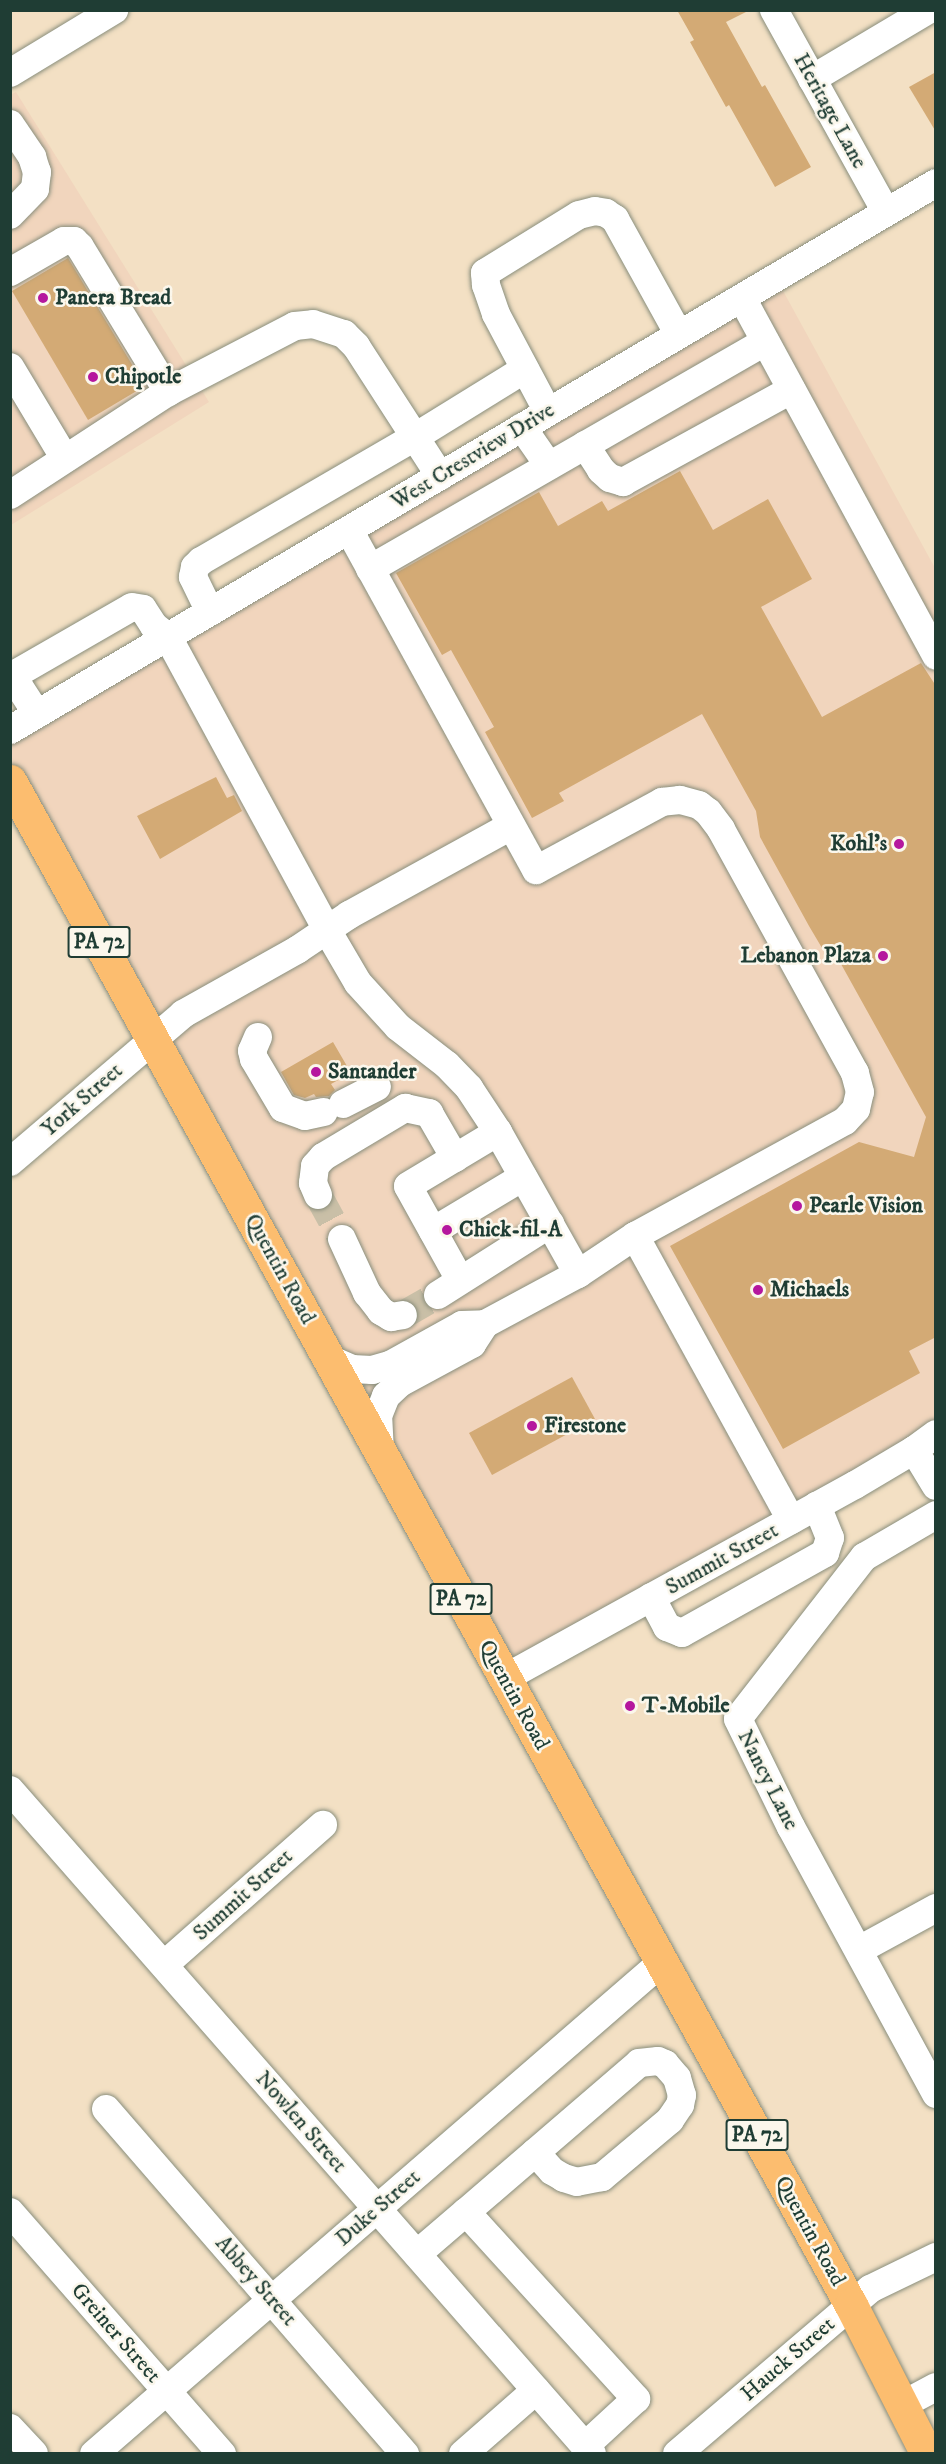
<!DOCTYPE html>
<style>
body{margin:0}
#map{position:relative;width:946px;height:2464px;overflow:hidden;background:#f3e0c4;font-family:"IM FELL DW Pica",serif}
div>[style]{position:absolute}
.built>*{inset:0;background:#f1d5bd}
.building>*{inset:0;background:#d3aa75}
.minor-tunnel>*{height:28px;margin-top:-14px;transform-origin:0;background:repeating-linear-gradient(90deg,#c9bfa7 0 28px,transparent 0 42px)}
.roads{filter:drop-shadow(0 0 2px #898e7c) drop-shadow(0 0 2px #898e7c)}
.minor>*{height:28px;margin:-14px;padding:0 14px;transform-origin:14px;border-radius:14px;background:#fff}
.highway>*{height:33px;margin:-16.5px;padding:0 16.5px;transform-origin:16.5px;border-radius:16.5px;background:#fcbd6f}
.dots>*{width:16px;height:16px;translate:-50% -50%;box-sizing:border-box;border:3px solid #fbf7ec;border-radius:50%}
span{translate:-50% -50%;white-space:nowrap;text-align:center;line-height:1.15;-webkit-text-stroke:5px #fbf7ec;paint-order:stroke}
.shield-label span{padding:2px 4px;background:#fbf7ec;border:2px solid;border-radius:4px;-webkit-text-stroke-width:0}
.shield-label{font-size:21px;color:#1f3d34;font-weight:700}
.street-label{font-size:22px;color:#1f3d34}
.poi-label{font-size:22px;color:#1f3d34;font-weight:700}
.left{translate:0 -50%;text-align:left}
.right{translate:-100% -50%;text-align:right}
.frame{position:absolute;inset:0;border:12px solid #1f3d34;pointer-events:none}
</style>
<div id="map">
<div class="built">
<i style="clip-path:polygon(16px 92px,209px 402px,11px 525px,10px 95px)"></i>
<i style="clip-path:polygon(776px 278px,935px 568px,935px 1434px,505px 1678px,11px 781px,10px 730px)"></i>
</div>
<div class="building">
<i style="clip-path:polygon(677px 10px,750px 10px,726px 22px,762px 87px,765px 85px,811px 167px,775px 187px,729px 105px,726px 107px,690px 42px,694px 40px)"></i>
<i style="clip-path:polygon(936px 72px,936px 132px,909px 87px)"></i>
<i style="clip-path:polygon(68px 258px,145px 386px,88px 420px,12px 291px)"></i>
<i style="clip-path:polygon(680px 471px,713px 530px,768px 499px,812px 579px,761px 607px,822px 717px,921px 663px,936px 686px,936px 1337px,909px 1351px,920px 1373px,783px 1449px,670px 1246px,859px 1142px,914px 1157px,926px 1117px,841px 964px,822px 948px,809px 926px,760px 837px,756px 811px,702px 714px,559px 793px,564px 801px,532px 818px,485px 732px,494px 727px,451px 650px,442px 655px,396px 573px,539px 492px,558px 526px,602px 501px,608px 511px)"></i>
<i style="clip-path:polygon(216px 777px,227px 798px,234px 795px,242px 811px,160px 859px,137px 816px)"></i>
<i style="clip-path:polygon(333px 1042px,351px 1073px,331px 1084px,335px 1090px,329px 1096px,316px 1097px,314px 1094px,305px 1098px,294px 1095px,281px 1072px)"></i>
<i style="clip-path:polygon(572px 1377px,595px 1419px,492px 1475px,469px 1433px)"></i>
</div>
<div class="minor-tunnel">
<i style="left:318px;top:1195px;width:50px;rotate:61.4deg"></i>
<i style="left:403px;top:1315px;width:40px;rotate:-29.7deg"></i>
</div>
<div class="roads">
<div class="minor">
<i style="left:774px;top:10px;width:231px;rotate:61deg"></i>
<i style="left:10px;top:73px;width:122px;rotate:-31.2deg"></i>
<i style="left:812px;top:79px;width:135px;rotate:-30.7deg"></i>
<i style="left:10px;top:124px;width:40px;rotate:56deg"></i>
<i style="left:32px;top:157px;width:16px;rotate:72deg"></i>
<i style="left:37px;top:172px;width:17px;rotate:97deg"></i>
<i style="left:35px;top:189px;width:36px;rotate:134deg"></i>
<i style="left:10px;top:272px;width:62px;rotate:-29.9deg"></i>
<i style="left:64px;top:241px;width:10px"></i>
<i style="left:74px;top:241px;width:8px;rotate:45deg"></i>
<i style="left:80px;top:247px;width:170px;rotate:58.7deg"></i>
<i style="left:742px;top:298px;width:407px;rotate:61.5deg"></i>
<i style="left:10px;top:367px;width:107px;rotate:59.1deg"></i>
<i style="left:548px;top:412px;width:111px;rotate:-118deg"></i>
<i style="left:496px;top:314px;width:31px;rotate:-109deg"></i>
<i style="left:486px;top:285px;width:12px;rotate:-95deg"></i>
<i style="left:485px;top:273px;width:110px;rotate:-31.7deg"></i>
<i style="left:579px;top:215px;width:16px;rotate:-14deg"></i>
<i style="left:595px;top:211px;width:11px;rotate:10deg"></i>
<i style="left:606px;top:213px;width:11px;rotate:34deg"></i>
<i style="left:615px;top:219px;width:132px;rotate:61.1deg"></i>
<i style="left:522px;top:427px;width:47px;rotate:55.3deg"></i>
<i style="left:585px;top:445px;width:30px;rotate:57deg"></i>
<i style="left:601px;top:470px;width:12px;rotate:42deg"></i>
<i style="left:610px;top:478px;width:14px;rotate:17deg"></i>
<i style="left:623px;top:482px;width:192px;rotate:-28.7deg"></i>
<i style="left:10px;top:495px;width:189px;rotate:-33.1deg"></i>
<i style="left:168px;top:392px;width:143px;rotate:-27.5deg"></i>
<i style="left:295px;top:326px;width:18px;rotate:-6deg"></i>
<i style="left:313px;top:324px;width:33px;rotate:18deg"></i>
<i style="left:344px;top:334px;width:17px;rotate:45deg"></i>
<i style="left:356px;top:346px;width:155px;rotate:57.1deg"></i>
<i style="left:370px;top:569px;width:456px;rotate:-29.9deg"></i>
<i style="left:210px;top:612px;width:39px;rotate:-116deg"></i>
<i style="left:193px;top:577px;width:10px;rotate:-79deg"></i>
<i style="left:195px;top:567px;width:8px;rotate:-45deg"></i>
<i style="left:201px;top:561px;width:247px;rotate:-30.1deg"></i>
<i style="left:415px;top:437px;width:129px;rotate:-31.7deg"></i>
<i style="left:37px;top:714px;width:33px;rotate:-123deg"></i>
<i style="left:19px;top:686px;width:7px;rotate:-106deg"></i>
<i style="left:17px;top:679px;width:7px;rotate:-74deg"></i>
<i style="left:19px;top:672px;width:130px;rotate:-29.9deg"></i>
<i style="left:132px;top:607px;width:11px;rotate:10deg"></i>
<i style="left:143px;top:609px;width:20px;rotate:57deg"></i>
<i style="left:154px;top:626px;width:18px;rotate:38deg"></i>
<i style="left:168px;top:637px;width:333px;rotate:61.5deg"></i>
<i style="left:327px;top:930px;width:61px;rotate:59.7deg"></i>
<i style="left:358px;top:983px;width:59px;rotate:47.7deg"></i>
<i style="left:398px;top:1027px;width:62px;rotate:37.8deg"></i>
<i style="left:447px;top:1065px;width:32px;rotate:46deg"></i>
<i style="left:469px;top:1088px;width:53px;rotate:56.6deg"></i>
<i style="left:498px;top:1132px;width:163px;rotate:60.6deg"></i>
<i style="left:10px;top:730px;width:1075px;rotate:-30.57deg"></i>
<i style="left:258px;top:1037px;width:15px;rotate:113deg"></i>
<i style="left:252px;top:1051px;width:8px;rotate:76deg"></i>
<i style="left:254px;top:1059px;width:57px;rotate:59.4deg"></i>
<i style="left:283px;top:1108px;width:23px;rotate:20deg"></i>
<i style="left:305px;top:1116px;width:19px;rotate:-12deg"></i>
<i style="left:343px;top:1104px;width:38px;rotate:-27deg"></i>
<i style="left:10px;top:1162px;width:228px;rotate:-40.5deg"></i>
<i style="left:183px;top:1014px;width:131px;rotate:-29.3deg"></i>
<i style="left:297px;top:950px;width:63px;rotate:-33.9deg"></i>
<i style="left:349px;top:915px;width:185px;rotate:-28.8deg"></i>
<i style="left:318px;top:1195px;width:13px;rotate:-113deg"></i>
<i style="left:313px;top:1183px;width:17px;rotate:-83deg"></i>
<i style="left:315px;top:1166px;width:12px;rotate:-48deg"></i>
<i style="left:323px;top:1157px;width:96px;rotate:-30.9deg"></i>
<i style="left:405px;top:1108px;width:25px;rotate:12deg"></i>
<i style="left:429px;top:1113px;width:52px;rotate:60deg"></i>
<i style="left:433px;top:1231px;width:105px;rotate:-31deg"></i>
<i style="left:635px;top:1236px;width:324px;rotate:61.2deg"></i>
<i style="left:342px;top:1239px;width:60px;rotate:65.2deg"></i>
<i style="left:367px;top:1293px;width:23px;rotate:52deg"></i>
<i style="left:381px;top:1311px;width:12px;rotate:31deg"></i>
<i style="left:391px;top:1317px;width:12px;rotate:-9deg"></i>
<i style="left:460px;top:1280px;width:107px;rotate:-119deg"></i>
<i style="left:408px;top:1186px;width:105px;rotate:-31deg"></i>
<i style="left:438px;top:1295px;width:133px;rotate:-32.4deg"></i>
<i style="left:329px;top:1359px;width:25px;rotate:23deg"></i>
<i style="left:352px;top:1369px;width:20px;rotate:3deg"></i>
<i style="left:372px;top:1370px;width:19px;rotate:-16deg"></i>
<i style="left:390px;top:1365px;width:82px;rotate:-29.1deg"></i>
<i style="left:462px;top:1325px;width:23px;rotate:-2deg"></i>
<i style="left:485px;top:1324px;width:106px;rotate:-28.3deg"></i>
<i style="left:578px;top:1274px;width:69px;rotate:-33.7deg"></i>
<i style="left:635px;top:1236px;width:239px;rotate:-28.7deg"></i>
<i style="left:845px;top:1121px;width:16px;rotate:-47deg"></i>
<i style="left:856px;top:1109px;width:17px;rotate:-77deg"></i>
<i style="left:860px;top:1092px;width:20px;rotate:-105deg"></i>
<i style="left:855px;top:1073px;width:278px;rotate:-118.8deg"></i>
<i style="left:721px;top:829px;width:21px;rotate:-127deg"></i>
<i style="left:708px;top:812px;width:11px;rotate:-142deg"></i>
<i style="left:699px;top:805px;width:20px;rotate:-165deg"></i>
<i style="left:680px;top:800px;width:18px;rotate:174deg"></i>
<i style="left:662px;top:802px;width:143px;rotate:151.6deg"></i>
<i style="left:536px;top:870px;width:388px;rotate:-118.8deg"></i>
<i style="left:914px;top:1450px;width:42px;rotate:58.6deg"></i>
<i style="left:380px;top:1452px;width:36px;rotate:-93deg"></i>
<i style="left:378px;top:1416px;width:22px;rotate:-68deg"></i>
<i style="left:386px;top:1396px;width:19px;rotate:-43deg"></i>
<i style="left:400px;top:1383px;width:82px;rotate:-28.4deg"></i>
<i style="left:472px;top:1344px;width:24px;rotate:-57deg"></i>
<i style="left:936px;top:1515px;width:83px;rotate:149.7deg"></i>
<i style="left:864px;top:1557px;width:205px;rotate:127.9deg"></i>
<i style="left:738px;top:1719px;width:120px;rotate:63.9deg"></i>
<i style="left:791px;top:1827px;width:304px;rotate:61.5deg"></i>
<i style="left:651px;top:1597px;width:34px;rotate:62deg"></i>
<i style="left:667px;top:1627px;width:16px;rotate:22deg"></i>
<i style="left:682px;top:1633px;width:164px;rotate:-29.2deg"></i>
<i style="left:825px;top:1553px;width:16px;rotate:-72deg"></i>
<i style="left:830px;top:1538px;width:35px;rotate:-112deg"></i>
<i style="left:505px;top:1678px;width:400px;rotate:-28.9deg"></i>
<i style="left:855px;top:1485px;width:69px;rotate:-30.7deg"></i>
<i style="left:914px;top:1450px;width:27px;rotate:-36deg"></i>
<i style="left:10px;top:1790px;width:883px;rotate:48.77deg"></i>
<i style="left:859px;top:1950px;width:88px;rotate:-28.6deg"></i>
<i style="left:164px;top:1965px;width:212px;rotate:-41.4deg"></i>
<i style="left:106px;top:2109px;width:457px;rotate:49.1deg"></i>
<i style="left:10px;top:2212px;width:322px;rotate:48.8deg"></i>
<i style="left:466px;top:2212px;width:228px;rotate:-40.7deg"></i>
<i style="left:639px;top:2063px;width:19px;rotate:-6deg"></i>
<i style="left:658px;top:2061px;width:8px;rotate:23deg"></i>
<i style="left:665px;top:2064px;width:18px;rotate:49deg"></i>
<i style="left:677px;top:2078px;width:18px;rotate:74deg"></i>
<i style="left:682px;top:2095px;width:10px;rotate:101deg"></i>
<i style="left:680px;top:2105px;width:18px;rotate:124deg"></i>
<i style="left:670px;top:2120px;width:89px;rotate:140deg"></i>
<i style="left:602px;top:2177px;width:25px;rotate:169deg"></i>
<i style="left:577px;top:2182px;width:14px;rotate:-163deg"></i>
<i style="left:564px;top:2178px;width:14px;rotate:-150deg"></i>
<i style="left:552px;top:2171px;width:25px;rotate:-132deg"></i>
<i style="left:417px;top:2254px;width:65px;rotate:-40.6deg"></i>
<i style="left:466px;top:2212px;width:253px;rotate:47.7deg"></i>
<i style="left:636px;top:2399px;width:69px;rotate:137.3deg"></i>
<i style="left:902px;top:2405px;width:38px;rotate:-28deg"></i>
<i style="left:10px;top:2428px;width:35px;rotate:47deg"></i>
<i style="left:94px;top:2454px;width:751px;rotate:-40.9deg"></i>
<i style="left:463px;top:2454px;width:97px;rotate:-41.2deg"></i>
<i style="left:677px;top:2454px;width:254px;rotate:-40.5deg"></i>
<i style="left:870px;top:2289px;width:73px;rotate:-25.9deg"></i>
</div>
<div class="highway">
<i style="left:10px;top:781px;width:1741px;rotate:61.11deg"></i>
<i style="left:851px;top:2305px;width:167px;rotate:63deg"></i>
</div>
</div>
<div class="dots">
<i style="left:43px;top:298px;background:#b5179e"></i>
<i style="left:93px;top:377px;background:#b5179e"></i>
<i style="left:899px;top:844px;background:#b5179e"></i>
<i style="left:883px;top:956px;background:#b5179e"></i>
<i style="left:316px;top:1072px;background:#b5179e"></i>
<i style="left:797px;top:1206px;background:#b5179e"></i>
<i style="left:447px;top:1230px;background:#b5179e"></i>
<i style="left:758px;top:1290px;background:#b5179e"></i>
<i style="left:532px;top:1426px;background:#b5179e"></i>
<i style="left:630px;top:1706px;background:#b5179e"></i>
</div>
<div class="shield-label">
<span style="left:99px;top:942px">PA 72</span>
<span style="left:461px;top:1599px">PA 72</span>
<span style="left:757px;top:2135px">PA 72</span>
</div>
<div class="street-label">
<span style="left:830px;top:111px;rotate:61deg">Heritage Lane</span>
<span style="left:473px;top:456px;rotate:-31deg">West Crestview Drive</span>
<span style="left:82px;top:1100px;rotate:-41deg">York Street</span>
<span style="left:280px;top:1269px;rotate:61deg">Quentin Road</span>
<span style="left:722px;top:1559px;rotate:-29deg">Summit Street</span>
<span style="left:514px;top:1695px;rotate:61deg">Quentin Road</span>
<span style="left:768px;top:1780px;rotate:63deg">Nancy Lane</span>
<span style="left:243px;top:1895px;rotate:-42deg">Summit Street</span>
<span style="left:301px;top:2122px;rotate:49deg">Nowlen Street</span>
<span style="left:378px;top:2208px;rotate:-41deg">Duke Street</span>
<span style="left:810px;top:2231px;rotate:61deg">Quentin Road</span>
<span style="left:256px;top:2281px;rotate:49deg">Abbey Street</span>
<span style="left:116px;top:2333px;rotate:49deg">Greiner Street</span>
<span style="left:788px;top:2359px;rotate:-41deg">Hauck Street</span>
</div>
<div class="poi-label">
<span class="left" style="left:55px;top:298px">Panera Bread</span>
<span class="left" style="left:105px;top:377px">Chipotle</span>
<span class="right" style="left:887px;top:844px">Kohl's</span>
<span class="right" style="left:871px;top:956px">Lebanon Plaza</span>
<span class="left" style="left:328px;top:1072px">Santander</span>
<span class="left" style="left:809px;top:1206px">Pearle Vision</span>
<span class="left" style="left:459px;top:1230px">Chick-fil-A</span>
<span class="left" style="left:770px;top:1290px">Michaels</span>
<span class="left" style="left:544px;top:1426px">Firestone</span>
<span class="left" style="left:642px;top:1706px">T-Mobile</span>
</div>
<div class="frame"></div>
</div>
